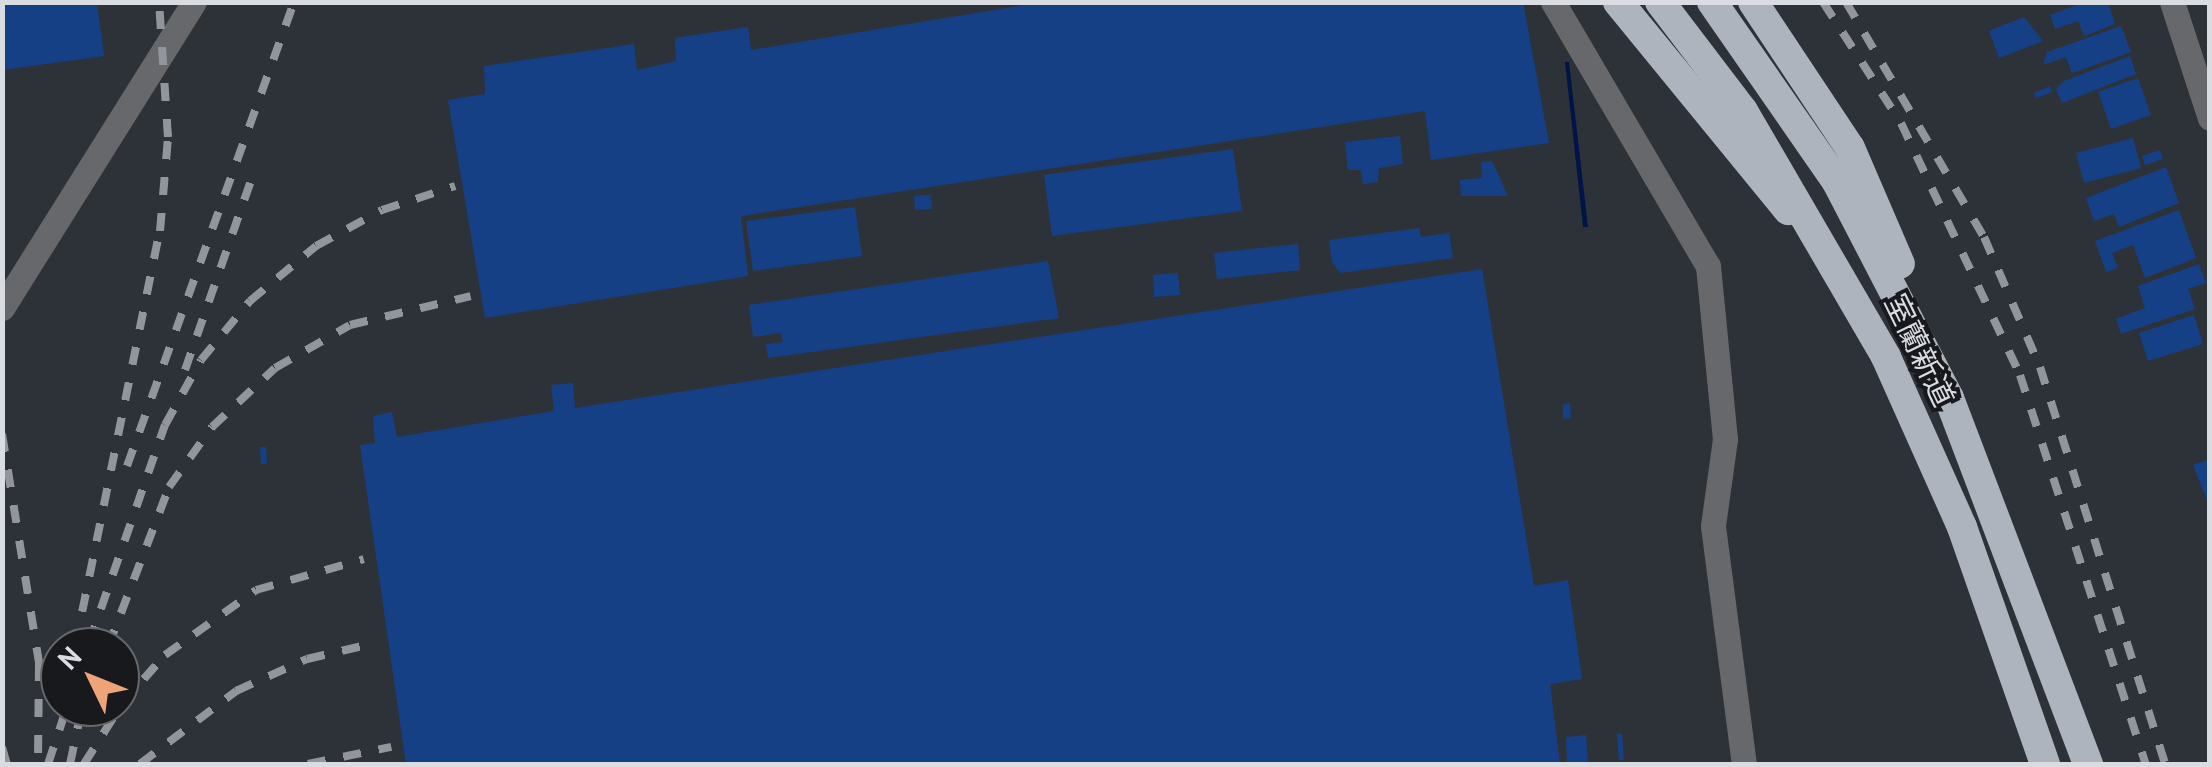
<!DOCTYPE html>
<meta charset="utf-8">
<style>
body{margin:0}
#map{position:relative;width:2212px;height:767px;overflow:hidden;background:#2d3239;font-family:"PT Sans","Noto Sans JP",sans-serif}
div>[style]{position:absolute}
.water>*{inset:0;background:#001447}
.building>*{inset:0;background:#164085}
.minor>*{height:25px;margin:-12.5px;padding:0 12.5px;transform-origin:12.5px;border-radius:12.5px;background:#66686c}
.highway>*{height:30px;margin:-15px;padding:0 15px;transform-origin:15px;border-radius:15px;background:#aeb4bd}
.rail>*{height:8px;margin-top:-4px;transform-origin:0;background:repeating-linear-gradient(90deg,#92969c 0 18px,transparent 0 36px)}
span{translate:-50% -50%;white-space:nowrap;text-align:center;line-height:1.15;-webkit-text-stroke:8px #17191d;paint-order:stroke}
.street-label{font-size:30px;color:#d9dce1}
.frame{position:absolute;inset:0;border:5px solid #d9dce1;pointer-events:none}
.north{position:absolute;left:40px;top:627px;width:100px;height:100px;box-sizing:border-box;background:#17191d;border:2px solid #65676b;border-radius:50%;rotate:313deg;font-size:28px;font-weight:700;line-height:40px;text-align:center;color:#d9dce1}
.north::after{content:'';display:block;margin:auto;width:35px;height:45px;background:#efa378;clip-path:polygon(50% 0,100% 100%,50% 72%,0 100%)}
</style>
<div id="map">
<div class="water">
<i style="clip-path:polygon(1565px 62px,1569px 62px,1588px 227px,1583px 227px)"></i>
</div>
<div class="building">
<i style="clip-path:polygon(2px 2px,97px 2px,104px 56px,2px 70px)"></i>
<i style="clip-path:polygon(1043px 2px,1523px 2px,1549px 143px,1431px 160px,1425px 111px,741px 216px,748px 276px,485px 318px,448px 100px,485px 94px,484px 66px,634px 44px,637px 70px,676px 61px,675px 38px,748px 27px,751px 50px)"></i>
<i style="clip-path:polygon(2085px 2px,2108px 2px,2115px 24px,2084px 36px,2078px 21px,2055px 29px,2050px 15px)"></i>
<i style="clip-path:polygon(2024px 17px,2043px 41px,1999px 58px,1989px 31px)"></i>
<i style="clip-path:polygon(2121px 26px,2131px 52px,2072px 73px,2066px 57px,2043px 65px,2047px 52px)"></i>
<i style="clip-path:polygon(2130px 56px,2136px 74px,2062px 103px,2056px 89px,2064px 81px)"></i>
<i style="clip-path:polygon(2138px 78px,2151px 115px,2111px 129px,2098px 92px)"></i>
<i style="clip-path:polygon(2050px 86px,2052px 92px,2036px 98px,2034px 93px)"></i>
<i style="clip-path:polygon(1400px 136px,1403px 164px,1379px 168px,1378px 182px,1363px 184px,1361px 170px,1348px 170px,1345px 142px)"></i>
<i style="clip-path:polygon(2133px 138px,2141px 168px,2084px 183px,2076px 153px)"></i>
<i style="clip-path:polygon(1233px 149px,1242px 211px,1052px 236px,1044px 175px)"></i>
<i style="clip-path:polygon(2160px 150px,2163px 159px,2145px 165px,2142px 156px)"></i>
<i style="clip-path:polygon(1492px 161px,1508px 196px,1461px 196px,1460px 180px,1482px 178px,1481px 162px)"></i>
<i style="clip-path:polygon(2166px 167px,2179px 203px,2119px 227px,2114px 214px,2094px 221px,2086px 198px)"></i>
<i style="clip-path:polygon(931px 195px,932px 209px,915px 210px,914px 196px)"></i>
<i style="clip-path:polygon(855px 207px,862px 256px,753px 271px,746px 221px)"></i>
<i style="clip-path:polygon(2179px 210px,2196px 258px,2145px 278px,2133px 245px,2112px 253px,2118px 268px,2106px 272px,2095px 241px)"></i>
<i style="clip-path:polygon(1419px 228px,1421px 237px,1449px 233px,1453px 258px,1340px 273px,1332px 262px,1329px 240px)"></i>
<i style="clip-path:polygon(1298px 244px,1300px 270px,1217px 279px,1214px 253px)"></i>
<i style="clip-path:polygon(1048px 261px,1059px 318px,768px 358px,766px 344px,783px 342px,781px 333px,753px 337px,749px 305px)"></i>
<i style="clip-path:polygon(2199px 264px,2206px 283px,2188px 289px,2195px 309px,2121px 334px,2116px 319px,2145px 308px,2138px 286px)"></i>
<i style="clip-path:polygon(1482px 269px,1534px 586px,1568px 580px,1582px 679px,1550px 684px,1560px 764px,406px 764px,360px 445px,375px 443px,373px 416px,392px 412px,397px 437px,554px 411px,551px 385px,573px 383px,575px 408px)"></i>
<i style="clip-path:polygon(1178px 273px,1180px 295px,1154px 297px,1153px 275px)"></i>
<i style="clip-path:polygon(2194px 315px,2203px 344px,2148px 361px,2139px 333px)"></i>
<i style="clip-path:polygon(1570px 403px,1571px 418px,1563px 419px,1563px 404px)"></i>
<i style="clip-path:polygon(260px 447px,266px 447px,267px 464px,261px 464px)"></i>
<i style="clip-path:polygon(2210px 459px,2210px 505px,2209px 505px,2193px 465px)"></i>
<i style="clip-path:polygon(1617px 734px,1622px 734px,1624px 760px,1619px 760px)"></i>
<i style="clip-path:polygon(1586px 735px,1588px 764px,1567px 764px,1566px 737px)"></i>
</div>
<div class="minor">
<i style="left:1553px;top:2px;width:306px;rotate:59.6deg"></i>
<i style="left:1708px;top:266px;width:174px;rotate:84.4deg"></i>
<i style="left:1725px;top:439px;width:88px;rotate:97.9deg"></i>
<i style="left:1713px;top:526px;width:240px;rotate:82.6deg"></i>
<i style="left:2172px;top:2px;width:122px;rotate:71.9deg"></i>
<i style="left:2px;top:308px;width:361px;rotate:-57.9deg"></i>
</div>
<div class="highway">
<i style="left:1618px;top:2px;width:269px;rotate:50.7deg"></i>
<i style="left:1660px;top:2px;width:137px;rotate:52.7deg"></i>
<i style="left:1743px;top:111px;width:285px;rotate:59.8deg"></i>
<i style="left:1886px;top:357px;width:186px;rotate:65.9deg"></i>
<i style="left:1962px;top:527px;width:251px;rotate:70.7deg"></i>
<i style="left:1712px;top:2px;width:219px;rotate:55.2deg"></i>
<i style="left:1837px;top:182px;width:243px;rotate:62.6deg"></i>
<i style="left:1949px;top:398px;width:392px;rotate:69.2deg"></i>
<i style="left:1753px;top:2px;width:175px;rotate:56.4deg"></i>
<i style="left:1850px;top:148px;width:126px;rotate:66.7deg"></i>
</div>
<div class="rail">
<i style="left:1823px;top:2px;width:144px;rotate:57.2deg"></i>
<i style="left:1901px;top:123px;width:279px;rotate:64.7deg"></i>
<i style="left:2020px;top:375px;width:409px;rotate:72.1deg"></i>
<i style="left:1846px;top:2px;width:273px;rotate:59.6deg"></i>
<i style="left:1984px;top:237px;width:142px;rotate:66.7deg"></i>
<i style="left:2040px;top:367px;width:416px;rotate:72.5deg"></i>
<i style="left:185px;top:370px;width:200px;rotate:-70.8deg"></i>
<i style="left:2px;top:434px;width:232px;rotate:80.8deg"></i>
<i style="left:39px;top:663px;width:101px;rotate:90.6deg"></i>
<i style="left:127px;top:466px;width:493px;rotate:-70.2deg"></i>
<i style="left:89px;top:643px;width:231px;rotate:-70.8deg"></i>
<i style="left:165px;top:425px;width:74px;rotate:-61deg"></i>
<i style="left:201px;top:360px;width:77px;rotate:-50.3deg"></i>
<i style="left:250px;top:301px;width:86px;rotate:-39.8deg"></i>
<i style="left:316px;top:246px;width:75px;rotate:-28.6deg"></i>
<i style="left:382px;top:210px;width:77px;rotate:-18.2deg"></i>
<i style="left:75px;top:647px;width:425px;rotate:-78.5deg"></i>
<i style="left:160px;top:231px;width:94px;rotate:-85.1deg"></i>
<i style="left:168px;top:137px;width:135px;rotate:-93.8deg"></i>
<i style="left:108px;top:647px;width:171px;rotate:-69.1deg"></i>
<i style="left:169px;top:487px;width:74px;rotate:-54.4deg"></i>
<i style="left:212px;top:427px;width:86px;rotate:-43.1deg"></i>
<i style="left:275px;top:368px;width:86px;rotate:-29.8deg"></i>
<i style="left:350px;top:325px;width:124px;rotate:-13.5deg"></i>
<i style="left:120px;top:706px;width:68px;rotate:-48.6deg"></i>
<i style="left:165px;top:655px;width:112px;rotate:-35.5deg"></i>
<i style="left:256px;top:590px;width:112px;rotate:-16deg"></i>
<i style="left:2px;top:747px;width:18px;rotate:74deg"></i>
<i style="left:48px;top:764px;width:60px;rotate:-71.6deg"></i>
<i style="left:70px;top:764px;width:58px;rotate:-78.1deg"></i>
<i style="left:84px;top:764px;width:67px;rotate:-57.7deg"></i>
<i style="left:140px;top:764px;width:121px;rotate:-37.2deg"></i>
<i style="left:236px;top:691px;width:78px;rotate:-24.3deg"></i>
<i style="left:307px;top:659px;width:70px;rotate:-13.2deg"></i>
<i style="left:308px;top:764px;width:85px;rotate:-11.6deg"></i>
</div>
<div class="street-label">
<span style="left:1920px;top:350px;rotate:64deg">室蘭新道</span>
</div>
<div class="frame"></div>
<div class="north">N</div>
</div>
